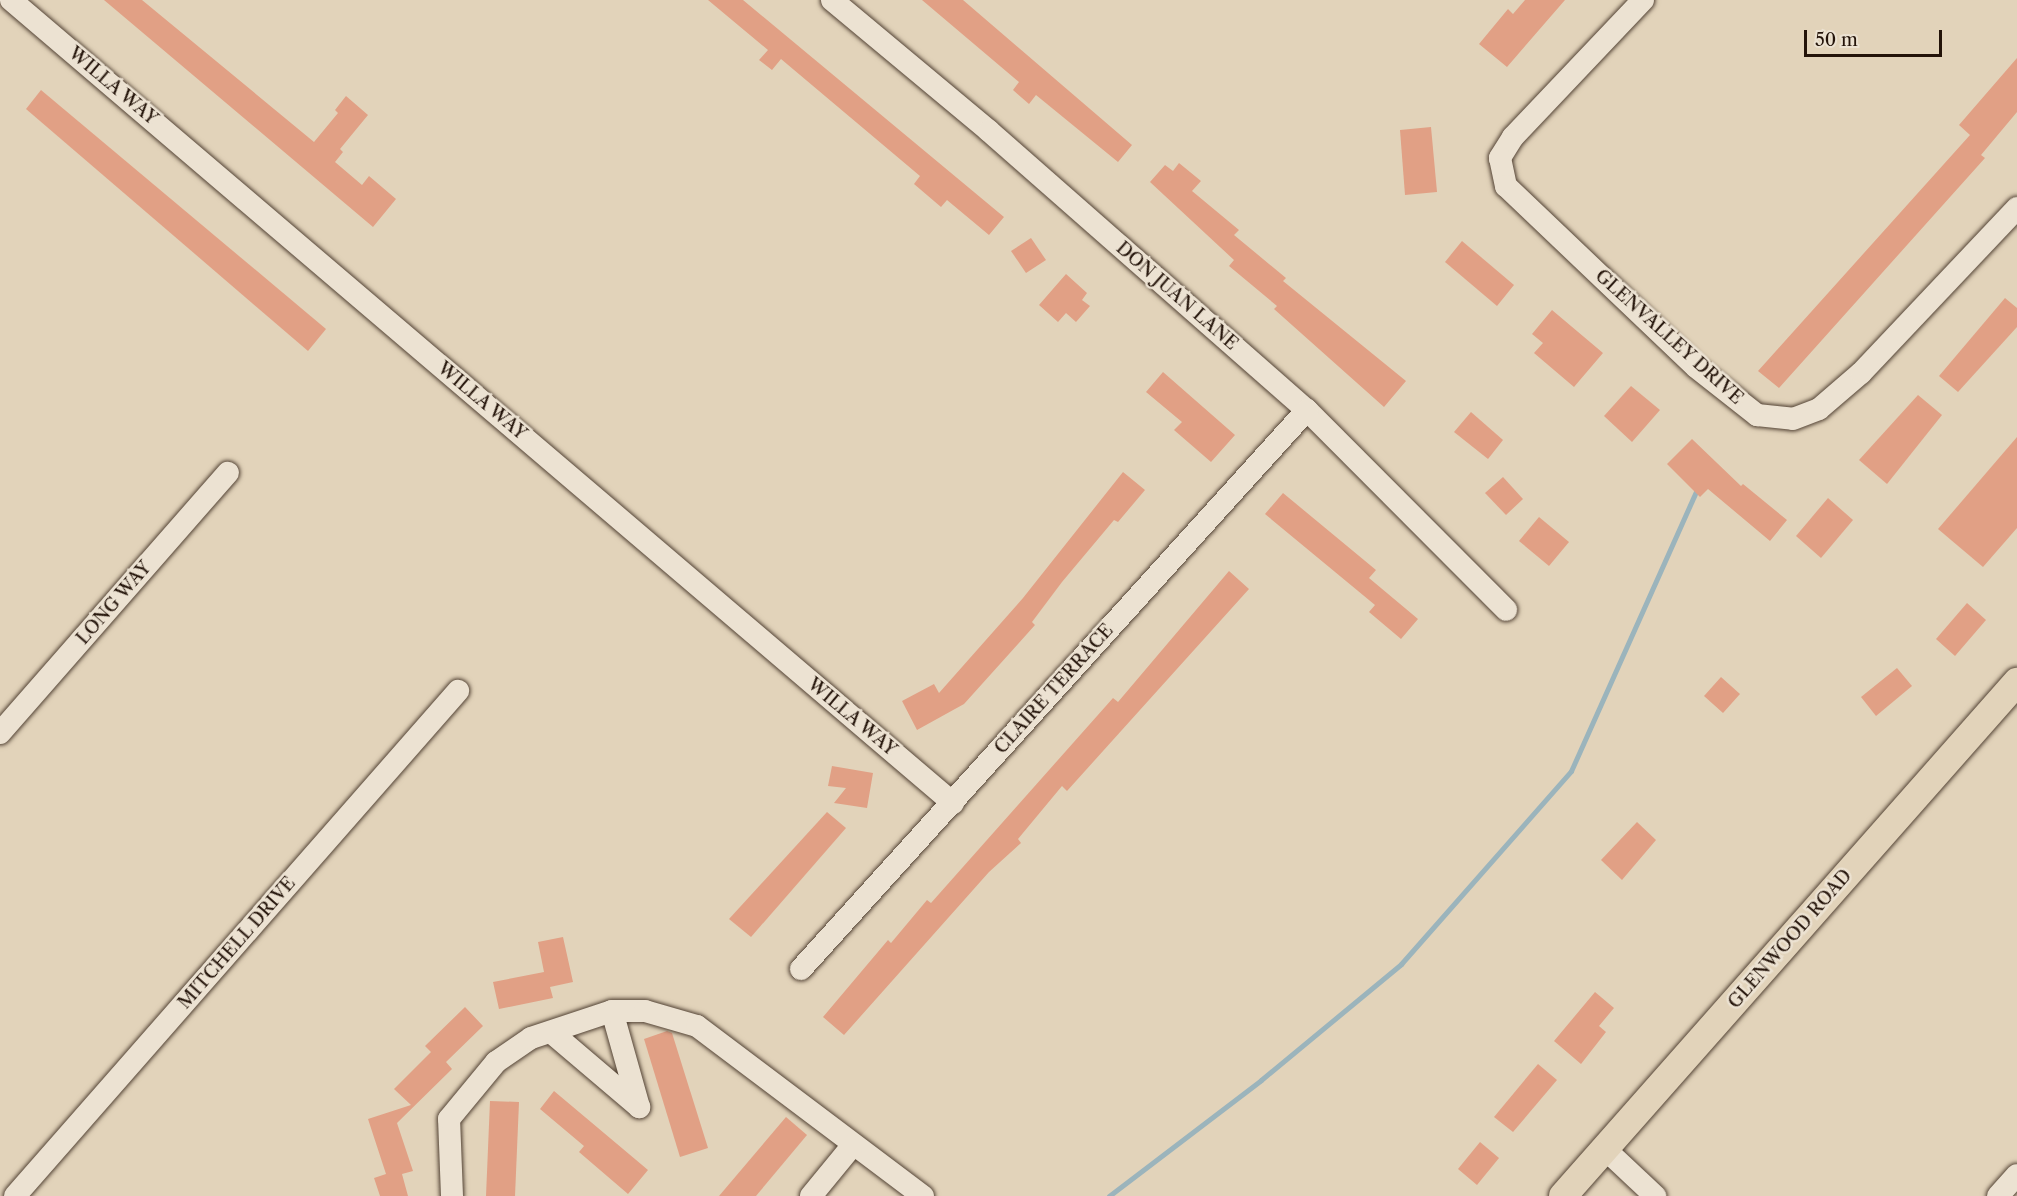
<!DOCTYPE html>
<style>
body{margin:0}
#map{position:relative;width:2017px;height:1196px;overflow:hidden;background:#e2d3ba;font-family:"Libre Caslon Text",serif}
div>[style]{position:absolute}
.stream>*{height:5px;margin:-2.5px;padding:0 2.5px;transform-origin:2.5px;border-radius:2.5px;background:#9bb4bc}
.building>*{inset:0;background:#e1a085}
.roads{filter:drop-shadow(0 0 2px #534335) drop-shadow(0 0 2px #534335)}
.minor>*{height:22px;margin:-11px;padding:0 11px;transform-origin:11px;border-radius:11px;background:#ece2d2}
.major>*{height:28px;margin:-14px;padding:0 14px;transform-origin:14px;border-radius:14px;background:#e2d3ba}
span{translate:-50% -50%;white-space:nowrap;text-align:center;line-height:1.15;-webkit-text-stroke:5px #ece2d2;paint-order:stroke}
.street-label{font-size:18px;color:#231309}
.scale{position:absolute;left:1804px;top:30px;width:138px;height:27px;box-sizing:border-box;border:3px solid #231309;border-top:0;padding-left:8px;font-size:18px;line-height:21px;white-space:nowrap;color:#231309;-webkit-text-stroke:4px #ece2d2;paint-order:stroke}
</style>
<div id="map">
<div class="stream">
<i style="left:1109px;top:1196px;width:191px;rotate:-37.3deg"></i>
<i style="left:1261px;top:1080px;width:182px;rotate:-39.6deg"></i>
<i style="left:1401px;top:964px;width:257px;rotate:-48.6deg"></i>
<i style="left:1571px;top:771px;width:311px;rotate:-65.9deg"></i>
</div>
<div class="building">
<i style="clip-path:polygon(104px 0,142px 0,314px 142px,338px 113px,335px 110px,346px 96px,368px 115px,340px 149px,343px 152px,335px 162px,362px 185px,369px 176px,396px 199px,373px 227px)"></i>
<i style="clip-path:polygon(708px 0,743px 0,1004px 217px,989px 235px,947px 200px,941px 207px,914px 184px,920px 176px,781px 59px,772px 70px,759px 60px,768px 50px)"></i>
<i style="clip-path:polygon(922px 0,963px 0,1132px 145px,1118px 162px,1036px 95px,1029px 104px,1013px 90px,1019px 82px)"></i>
<i style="clip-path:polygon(1525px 0,1565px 0,1507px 67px,1479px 44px,1508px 9px,1513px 14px)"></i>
<i style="clip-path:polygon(2017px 58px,2017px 112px,1981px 155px,1985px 158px,1779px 388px,1758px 371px,1970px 135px,1959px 125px)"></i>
<i style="clip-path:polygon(41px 90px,326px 329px,308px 351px,26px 109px)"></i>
<i style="clip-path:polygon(1431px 127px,1437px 192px,1405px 195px,1400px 130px)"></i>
<i style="clip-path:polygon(1179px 163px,1201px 181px,1192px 191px,1239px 230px,1234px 235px,1286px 278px,1283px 281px,1406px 381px,1384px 407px,1274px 309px,1277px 306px,1229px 266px,1234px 260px,1150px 182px,1165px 165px,1173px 171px)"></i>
<i style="clip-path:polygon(1031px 238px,1046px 260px,1026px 273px,1011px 251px)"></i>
<i style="clip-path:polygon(1462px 241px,1514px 285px,1497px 306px,1445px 262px)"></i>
<i style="clip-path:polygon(1066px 274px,1087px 293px,1082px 300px,1090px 306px,1076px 322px,1066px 313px,1058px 322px,1039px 305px)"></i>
<i style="clip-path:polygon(2005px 298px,2017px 308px,2017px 327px,1958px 392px,1939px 376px)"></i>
<i style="clip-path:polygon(1552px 310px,1603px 353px,1574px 387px,1534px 353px,1543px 343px,1532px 334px)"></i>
<i style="clip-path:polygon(1163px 372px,1235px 435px,1211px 462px,1174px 430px,1182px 422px,1146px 392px)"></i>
<i style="clip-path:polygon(1631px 386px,1660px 410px,1632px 442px,1604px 416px)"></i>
<i style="clip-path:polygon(1918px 395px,1942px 415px,1887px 484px,1859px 460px)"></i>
<i style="clip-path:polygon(1471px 412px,1503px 440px,1488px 459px,1454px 432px)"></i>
<i style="clip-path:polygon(2017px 437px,2017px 528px,1983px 567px,1938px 529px)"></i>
<i style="clip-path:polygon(1692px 439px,1741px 486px,1743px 484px,1787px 520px,1770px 541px,1708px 489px,1700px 497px,1667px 464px)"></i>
<i style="clip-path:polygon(1123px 472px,1145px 490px,1118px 522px,1114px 520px,1062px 582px,1032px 622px,1035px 625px,964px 704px,917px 730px,902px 701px,934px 684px,939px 693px,1023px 598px)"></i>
<i style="clip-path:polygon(1503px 477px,1523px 499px,1506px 515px,1485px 493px)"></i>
<i style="clip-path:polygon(1283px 493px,1376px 570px,1369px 578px,1418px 619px,1401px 639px,1369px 612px,1375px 605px,1265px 514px)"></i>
<i style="clip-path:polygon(1828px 498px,1853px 520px,1821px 558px,1796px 536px)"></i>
<i style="clip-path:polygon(1539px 517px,1569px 542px,1549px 566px,1519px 541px)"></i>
<i style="clip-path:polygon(1229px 571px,1249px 589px,1067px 791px,1062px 786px,1018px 839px,1021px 843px,989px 872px,844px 1035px,823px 1017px,888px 940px,891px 943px,927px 900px,931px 903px,1113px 698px,1118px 702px)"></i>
<i style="clip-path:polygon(1967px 603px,1986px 620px,1955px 656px,1936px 639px)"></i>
<i style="clip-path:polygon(1897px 668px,1912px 686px,1876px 716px,1861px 697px)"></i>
<i style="clip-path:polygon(1721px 677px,1740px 694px,1723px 713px,1704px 696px)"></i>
<i style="clip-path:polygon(832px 766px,873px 773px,867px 808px,834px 803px,846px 788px,828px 786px)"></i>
<i style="clip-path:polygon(827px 812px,846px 828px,751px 937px,729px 919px)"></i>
<i style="clip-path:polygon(1637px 822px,1656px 840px,1622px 880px,1601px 860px)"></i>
<i style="clip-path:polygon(563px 937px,573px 982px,550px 987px,553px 998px,499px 1009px,493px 982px,544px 972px,538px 942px)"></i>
<i style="clip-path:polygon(1595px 992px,1614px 1008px,1599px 1026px,1606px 1032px,1581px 1064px,1554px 1041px)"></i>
<i style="clip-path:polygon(465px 1007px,483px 1026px,446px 1062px,452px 1069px,397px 1123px,413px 1171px,402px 1174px,408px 1196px,380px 1196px,374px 1178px,386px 1174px,368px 1119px,411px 1105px,394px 1089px,431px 1052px,425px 1046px)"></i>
<i style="clip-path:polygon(667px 1031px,672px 1033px,708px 1148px,680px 1157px,644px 1039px)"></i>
<i style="clip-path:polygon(1538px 1064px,1557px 1080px,1513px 1132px,1494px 1117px)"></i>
<i style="clip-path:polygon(554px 1091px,648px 1170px,628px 1194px,579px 1152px,584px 1146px,540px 1109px)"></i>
<i style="clip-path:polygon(490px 1101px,519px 1102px,515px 1196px,486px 1196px)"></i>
<i style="clip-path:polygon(786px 1117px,807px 1135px,756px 1196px,719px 1196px)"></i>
<i style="clip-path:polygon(1480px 1142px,1499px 1158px,1477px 1185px,1458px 1169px)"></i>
</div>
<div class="roads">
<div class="minor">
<i style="left:11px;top:0;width:1238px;rotate:40.45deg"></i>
<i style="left:832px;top:0;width:204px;rotate:39.8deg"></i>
<i style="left:989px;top:131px;width:423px;rotate:41.3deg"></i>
<i style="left:1307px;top:410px;width:282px;rotate:45.1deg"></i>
<i style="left:1643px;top:0;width:189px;rotate:133.5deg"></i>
<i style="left:1513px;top:137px;width:25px;rotate:122deg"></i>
<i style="left:1500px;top:158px;width:29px;rotate:78deg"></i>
<i style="left:1506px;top:186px;width:262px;rotate:43.6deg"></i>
<i style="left:1696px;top:367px;width:78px;rotate:38.2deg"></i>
<i style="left:1757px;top:415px;width:36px;rotate:6deg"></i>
<i style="left:1793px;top:419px;width:28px;rotate:-21deg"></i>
<i style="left:1819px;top:409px;width:55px;rotate:-40.6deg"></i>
<i style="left:1861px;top:373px;width:227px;rotate:-46.6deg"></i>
<i style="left:0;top:733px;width:346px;rotate:-48.8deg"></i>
<i style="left:801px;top:969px;width:754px;rotate:-47.85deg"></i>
<i style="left:612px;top:1011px;width:100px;rotate:74.3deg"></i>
<i style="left:551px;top:1032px;width:116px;rotate:40.4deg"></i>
<i style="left:1605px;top:1149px;width:69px;rotate:43.2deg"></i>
<i style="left:15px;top:1196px;width:672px;rotate:-48.74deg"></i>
<i style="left:452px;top:1196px;width:77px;rotate:-92.2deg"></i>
<i style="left:449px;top:1119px;width:74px;rotate:-50.5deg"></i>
<i style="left:496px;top:1062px;width:42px;rotate:-34.4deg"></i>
<i style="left:531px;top:1038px;width:85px;rotate:-18.4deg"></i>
<i style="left:612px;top:1011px;width:33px"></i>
<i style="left:645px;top:1011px;width:54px;rotate:16.1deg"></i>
<i style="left:697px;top:1026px;width:283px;rotate:37deg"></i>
<i style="left:811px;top:1196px;width:65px;rotate:-50.6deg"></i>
<i style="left:1998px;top:1196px;width:28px;rotate:-48deg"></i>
</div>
<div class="major">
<i style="left:1563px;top:1196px;width:686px;rotate:-48.55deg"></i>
</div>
</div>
<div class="street-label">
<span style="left:113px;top:86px;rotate:40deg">WILLA WAY</span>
<span style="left:1177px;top:296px;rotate:41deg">DON JUAN LANE</span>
<span style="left:1669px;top:337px;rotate:42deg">GLENVALLEY DRIVE</span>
<span style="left:482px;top:401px;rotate:40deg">WILLA WAY</span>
<span style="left:114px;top:603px;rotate:-49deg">LONG WAY</span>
<span style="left:1054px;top:689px;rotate:-48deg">CLAIRE TERRACE</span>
<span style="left:852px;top:717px;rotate:40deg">WILLA WAY</span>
<span style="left:1790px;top:939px;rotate:-49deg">GLENWOOD ROAD</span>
<span style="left:237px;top:943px;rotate:-49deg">MITCHELL DRIVE</span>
</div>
<div class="scale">50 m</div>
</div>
